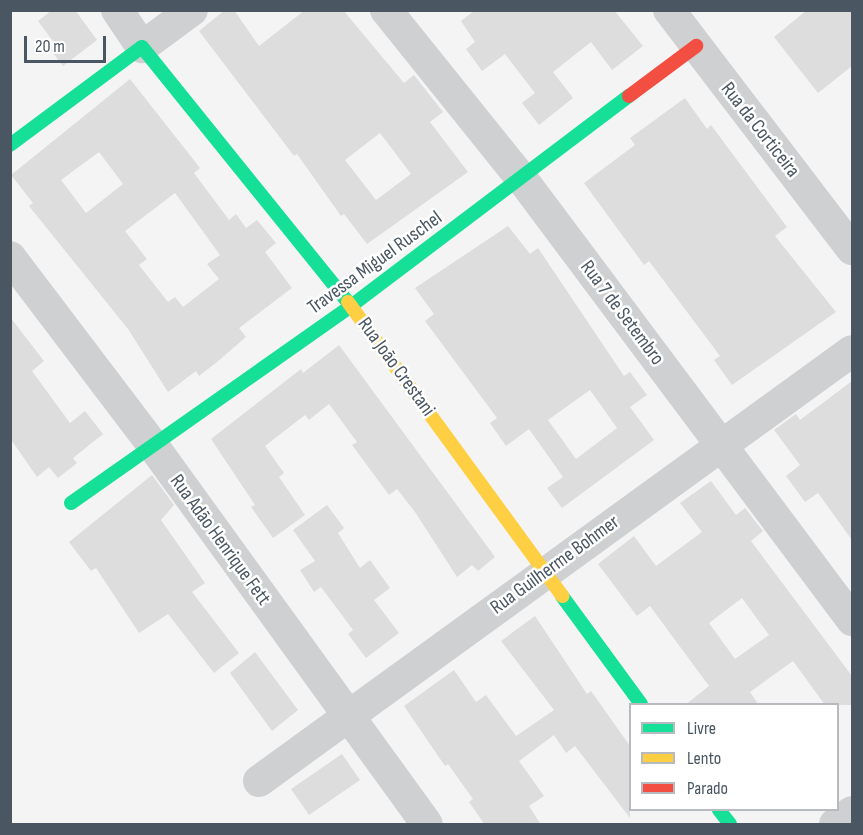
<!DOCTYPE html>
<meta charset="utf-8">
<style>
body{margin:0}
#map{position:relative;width:863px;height:835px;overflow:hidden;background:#f4f4f4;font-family:"Sofia Sans Condensed",sans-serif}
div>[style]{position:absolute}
.building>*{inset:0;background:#ddddde}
.street>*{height:32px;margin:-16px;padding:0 16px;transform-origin:16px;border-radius:16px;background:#ced0d2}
.fast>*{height:14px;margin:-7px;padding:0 7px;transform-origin:7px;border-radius:7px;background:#16e098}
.slow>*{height:14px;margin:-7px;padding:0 7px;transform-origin:7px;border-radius:7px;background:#ffcf43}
.jam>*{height:14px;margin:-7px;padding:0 7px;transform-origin:7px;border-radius:7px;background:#f24e42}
span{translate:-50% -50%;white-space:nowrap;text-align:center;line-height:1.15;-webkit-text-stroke:5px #fff;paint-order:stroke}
.street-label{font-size:20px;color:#4a5661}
.frame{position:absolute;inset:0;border:12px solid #4a5661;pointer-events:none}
.legend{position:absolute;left:629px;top:703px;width:210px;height:108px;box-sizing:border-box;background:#fff;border:2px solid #b7bbc0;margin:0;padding:8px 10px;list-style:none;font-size:18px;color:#4a5661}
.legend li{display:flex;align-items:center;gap:12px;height:30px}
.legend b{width:30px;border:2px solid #b7bbc0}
.scale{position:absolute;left:24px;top:36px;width:82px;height:27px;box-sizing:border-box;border:3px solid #4a5661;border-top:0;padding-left:8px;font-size:18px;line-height:21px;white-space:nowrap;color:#4a5661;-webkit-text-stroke:4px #fff;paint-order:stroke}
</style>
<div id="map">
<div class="building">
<i style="clip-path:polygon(52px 10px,75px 10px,97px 40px,63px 66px,49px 48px,55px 44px,38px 21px)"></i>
<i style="clip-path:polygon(evenodd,225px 10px,234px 10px,259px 46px,305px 10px,343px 10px,404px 83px,414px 75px,443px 112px,430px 122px,468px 172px,367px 244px,344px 214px,341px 216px,297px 154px,294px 156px,199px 31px,225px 10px,380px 133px,411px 174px,376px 200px,345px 160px,380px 133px)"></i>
<i style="clip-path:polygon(475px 10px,614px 10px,643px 46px,612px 70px,591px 42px,553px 72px,573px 98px,539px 125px,522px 103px,535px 93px,505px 54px,482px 71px,466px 49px,475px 42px,461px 21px)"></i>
<i style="clip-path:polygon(807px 10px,852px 10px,852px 66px,818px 93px,774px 37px)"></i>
<i style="clip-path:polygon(evenodd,130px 79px,200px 168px,194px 173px,229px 220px,236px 214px,246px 228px,257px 220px,276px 243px,265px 252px,292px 288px,239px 328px,246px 337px,217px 362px,199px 376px,196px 371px,168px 392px,128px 329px,29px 206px,33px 203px,11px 175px,130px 79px,99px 152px,123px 184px,86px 213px,61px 180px,99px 152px,130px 79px,175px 193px,220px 255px,207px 264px,219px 279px,183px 307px,175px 297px,168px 302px,139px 265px,147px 259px,125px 231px,175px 193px)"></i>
<i style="clip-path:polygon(685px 98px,707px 129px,711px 125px,787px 227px,775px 236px,836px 312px,732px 385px,714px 360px,720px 356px,649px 261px,644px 265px,584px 183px,635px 145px,630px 138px)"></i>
<i style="clip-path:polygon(evenodd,508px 226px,530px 254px,538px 248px,624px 376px,630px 372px,647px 395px,630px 407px,654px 440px,562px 508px,547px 488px,563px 477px,529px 429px,506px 446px,490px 423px,497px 418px,425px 321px,434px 314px,415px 288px,508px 226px,590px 390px,617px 428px,576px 459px,548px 420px,590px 390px)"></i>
<i style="clip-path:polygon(10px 317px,44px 361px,32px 371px,70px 423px,85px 411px,103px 434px,73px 458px,77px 463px,58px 478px,49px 467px,37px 477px,10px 438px)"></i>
<i style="clip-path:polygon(339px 345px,495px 557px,478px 571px,472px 565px,457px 577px,415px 512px,397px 489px,389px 495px,352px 445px,357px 442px,329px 404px,309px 420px,305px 415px,265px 446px,284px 473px,279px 477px,305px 515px,273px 538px,251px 507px,255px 505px,211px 439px,301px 369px,303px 373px)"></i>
<i style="clip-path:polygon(852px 381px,852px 540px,818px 493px,805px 502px,786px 476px,800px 465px,774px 430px,796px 414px,800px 420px)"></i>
<i style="clip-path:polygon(152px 475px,174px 505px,161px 520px,205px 583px,192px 592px,239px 653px,214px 673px,168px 614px,139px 633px,96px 568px,91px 571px,69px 542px)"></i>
<i style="clip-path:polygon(evenodd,711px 481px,736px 515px,745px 508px,763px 531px,751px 541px,852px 676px,852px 705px,825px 705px,793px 661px,750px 692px,759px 705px,685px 705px,709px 686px,650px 606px,637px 616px,598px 564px,634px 536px,656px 566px,702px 532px,680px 503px,711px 481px,742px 598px,769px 635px,735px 659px,709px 623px,742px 598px)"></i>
<i style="clip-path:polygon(327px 505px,344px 528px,338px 533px,360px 568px,370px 560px,390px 588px,374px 600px,399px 633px,366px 658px,348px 634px,353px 630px,321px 587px,314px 592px,300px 570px,315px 561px,293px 530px)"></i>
<i style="clip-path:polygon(535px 616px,587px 694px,591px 691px,630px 746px,630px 818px,575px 746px,566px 753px,554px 735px,519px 761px,544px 796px,529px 806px,541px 825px,485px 825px,469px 802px,473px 799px,448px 764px,445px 766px,404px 706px,454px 670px,476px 702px,486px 695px,516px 736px,554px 710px,501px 641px)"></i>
<i style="clip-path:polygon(255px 652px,298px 710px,272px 731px,230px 673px)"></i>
<i style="clip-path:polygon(342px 754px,360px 780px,309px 815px,291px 789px)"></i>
</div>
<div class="street">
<i style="left:117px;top:10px;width:45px;rotate:56deg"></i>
<i style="left:142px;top:47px;width:62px;rotate:-36.5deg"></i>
<i style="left:386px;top:10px;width:217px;rotate:51.2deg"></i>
<i style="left:522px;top:179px;width:551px;rotate:53.19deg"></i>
<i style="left:669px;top:10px;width:301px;rotate:52.6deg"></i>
<i style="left:10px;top:257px;width:233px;rotate:52.8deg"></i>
<i style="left:151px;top:443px;width:470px;rotate:54.1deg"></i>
<i style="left:259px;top:781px;width:732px;rotate:-35.95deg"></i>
<i style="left:835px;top:824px;width:21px;rotate:-35deg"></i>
</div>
<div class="fast">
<i style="left:10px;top:145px;width:164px;rotate:-36.6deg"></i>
<i style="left:142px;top:47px;width:328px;rotate:51.1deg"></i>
<i style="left:71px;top:503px;width:342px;rotate:-35.1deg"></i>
<i style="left:351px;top:306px;width:348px;rotate:-37.1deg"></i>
<i style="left:562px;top:596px;width:134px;rotate:53.8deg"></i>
<i style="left:719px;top:810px;width:18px;rotate:52deg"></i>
</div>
<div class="slow">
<i style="left:348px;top:302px;width:364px;rotate:53.9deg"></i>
</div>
<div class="jam">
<i style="left:629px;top:96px;width:84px;rotate:-36.7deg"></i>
</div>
<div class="street-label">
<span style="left:760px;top:130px;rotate:52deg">Rua da Corticeira</span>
<span style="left:375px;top:263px;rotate:-36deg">Travessa Miguel Ruschel</span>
<span style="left:622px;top:313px;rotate:53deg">Rua 7 de Setembro</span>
<span style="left:396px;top:367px;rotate:54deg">Rua João Crestani</span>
<span style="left:220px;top:540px;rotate:54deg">Rua Adão Henrique Fett</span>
<span style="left:555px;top:565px;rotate:-36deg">Rua Guilherme Bohmer</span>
</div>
<div class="frame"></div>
<ul class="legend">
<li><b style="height:8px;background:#16e098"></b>Livre</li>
<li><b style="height:8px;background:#ffcf43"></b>Lento</li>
<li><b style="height:8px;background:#f24e42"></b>Parado</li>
</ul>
<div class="scale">20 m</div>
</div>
